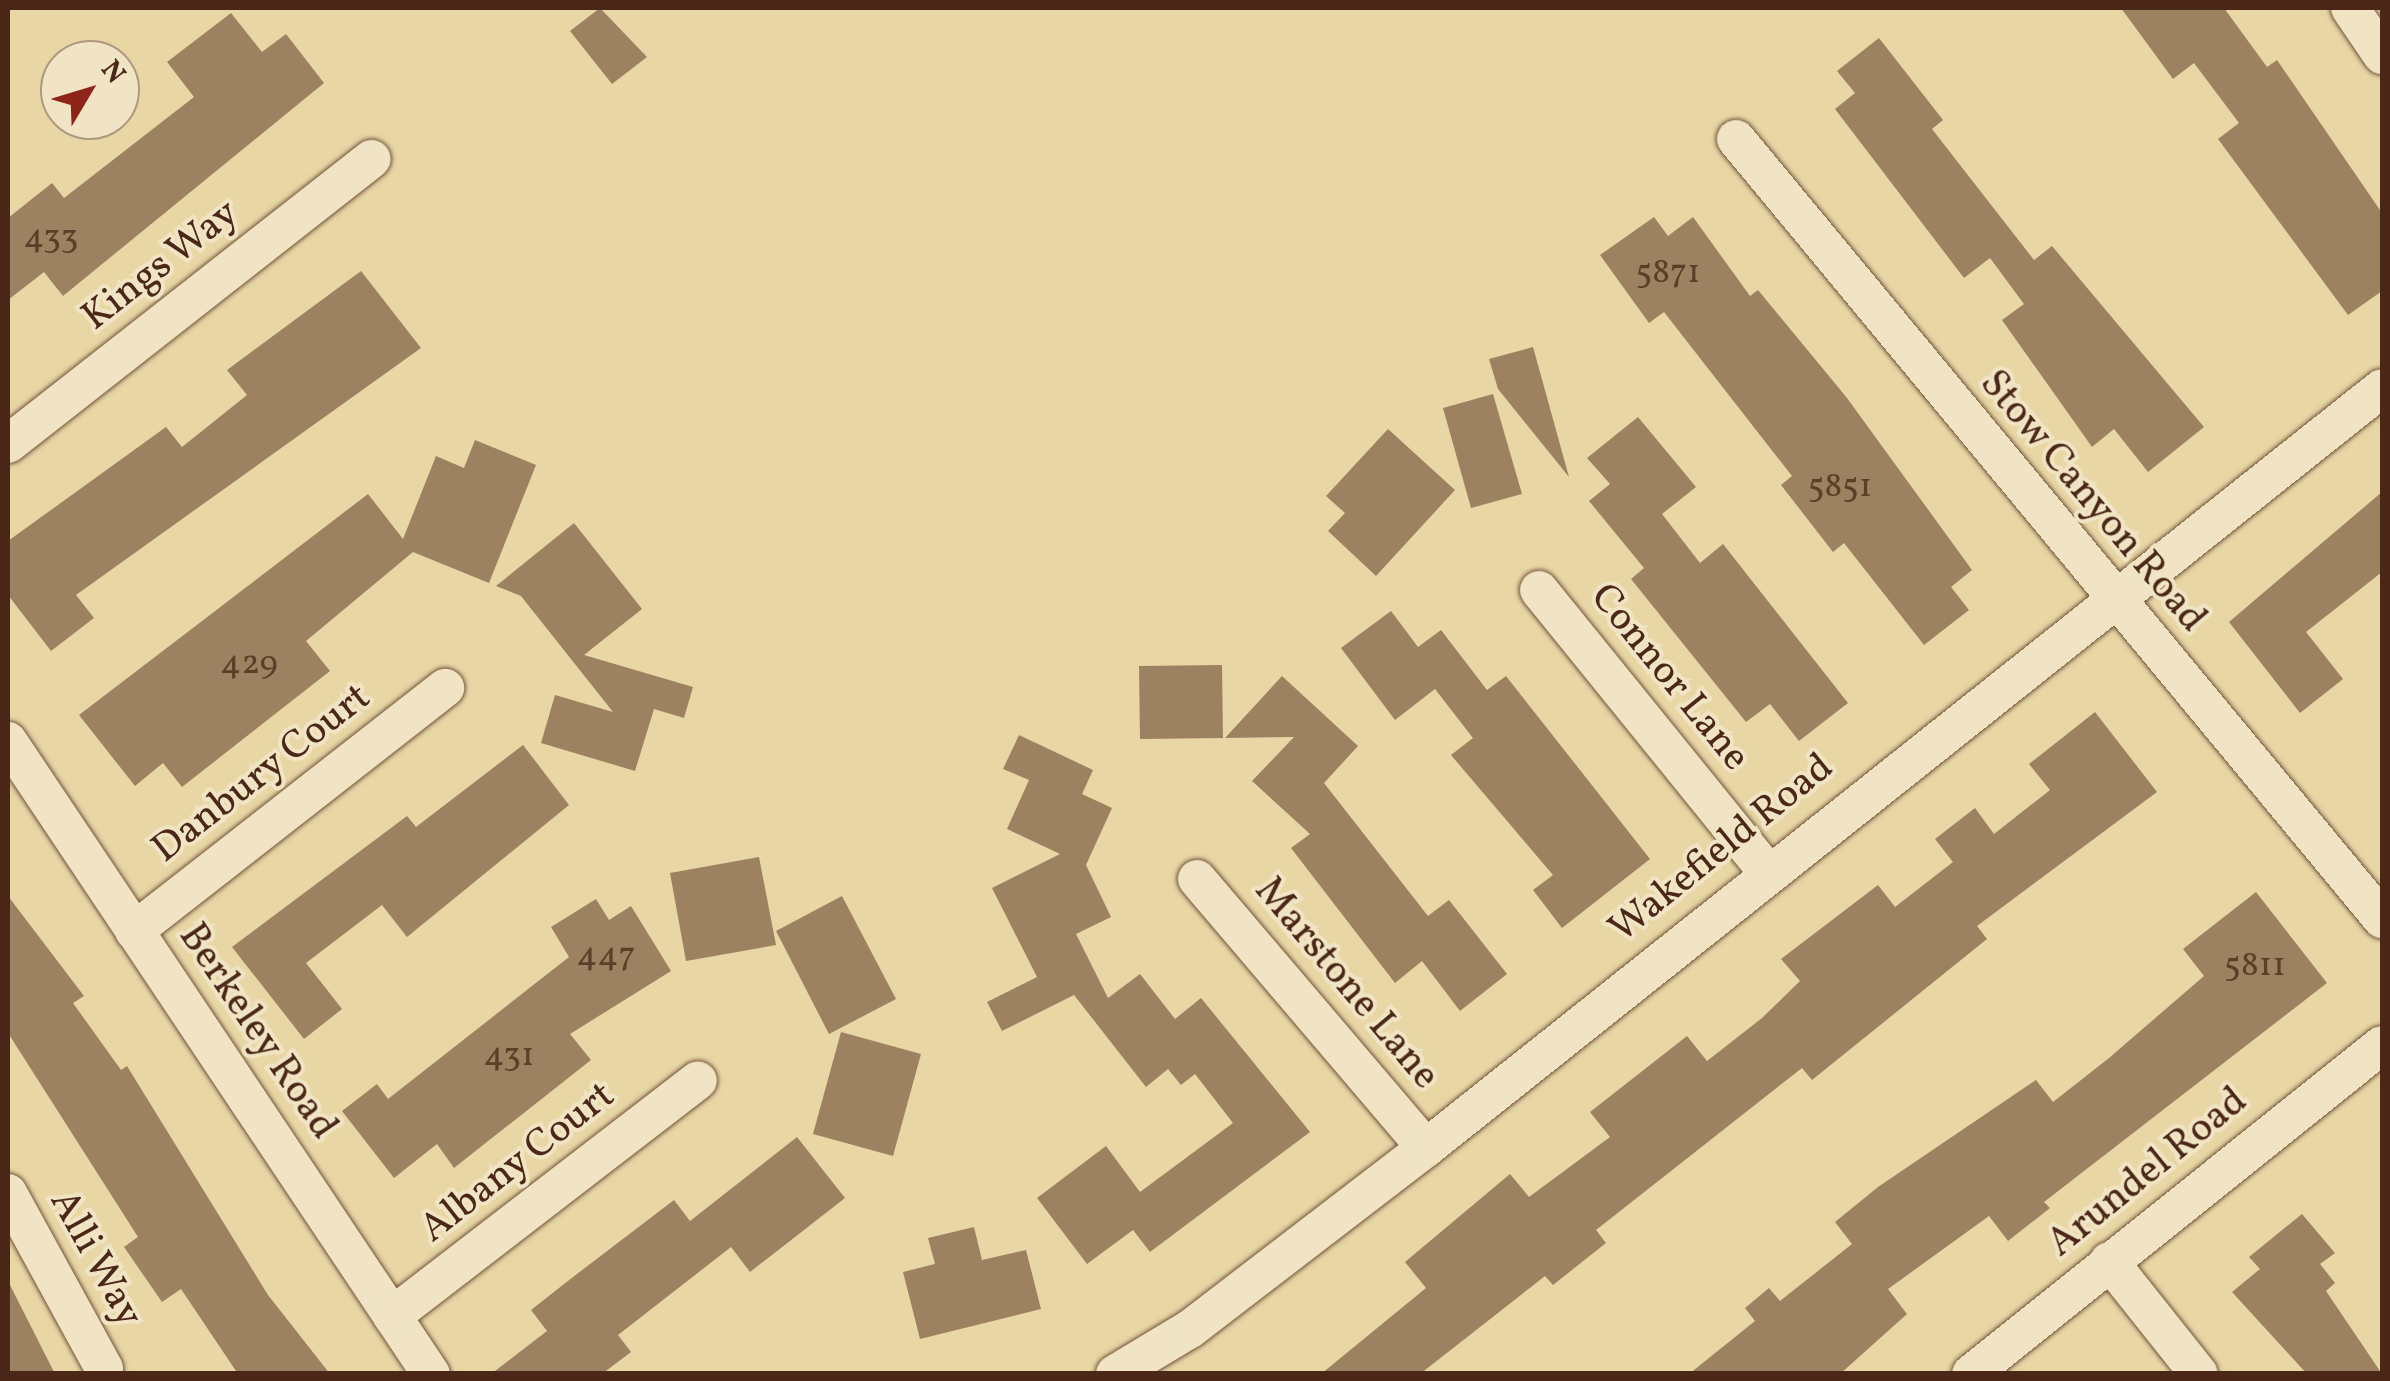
<!DOCTYPE html>
<style>
body{margin:0}
#map{position:relative;width:2390px;height:1381px;overflow:hidden;background:#e8d6a5;font-family:Vollkorn,serif}
div>[style]{position:absolute}
.building>*{inset:0;background:#9c8260}
.roads{filter:drop-shadow(0 0 2px #72533a) drop-shadow(0 0 2px #72533a)}
.minor>*{height:38px;margin:-19px;padding:0 19px;transform-origin:19px;border-radius:19px;background:#f0e4c4}
span{translate:-50% -50%;white-space:nowrap;text-align:center;line-height:1.15;-webkit-text-stroke:8px #f0e4c4;paint-order:stroke}
.number-label{font-size:35px;color:#5e3e28}
.number-label span{-webkit-text-stroke-width:0}
.street-label{font-size:40px;color:#4a2716}
.frame{position:absolute;inset:0;border:10px solid #4a2716;pointer-events:none}
.north{position:absolute;left:40px;top:40px;width:100px;height:100px;box-sizing:border-box;background:#f0e4c4;border:2px solid #ae987e;border-radius:50%;rotate:52deg;font-size:28px;font-weight:700;line-height:40px;text-align:center;color:#4a2716}
.north::after{content:'';display:block;margin:auto;width:35px;height:45px;background:#8f2418;clip-path:polygon(50% 0,100% 100%,50% 72%,0 100%)}
</style>
<div id="map">
<div class="building">
<i style="clip-path:polygon(600px 8px,647px 57px,612px 84px,570px 31px)"></i>
<i style="clip-path:polygon(2121px 8px,2224px 8px,2267px 67px,2277px 60px,2382px 213px,2382px 291px,2348px 315px,2218px 139px,2239px 123px,2194px 63px,2173px 79px)"></i>
<i style="clip-path:polygon(231px 13px,262px 52px,286px 34px,324px 83px,63px 296px,44px 272px,8px 300px,8px 218px,52px 183px,64px 198px,194px 97px,167px 62px)"></i>
<i style="clip-path:polygon(1879px 38px,1943px 120px,1932px 129px,2034px 260px,2052px 246px,2204px 427px,2148px 472px,2114px 429px,2092px 447px,2002px 320px,2024px 304px,1990px 258px,1964px 278px,1835px 109px,1855px 93px,1837px 71px)"></i>
<i style="clip-path:polygon(1654px 217px,1668px 236px,1693px 217px,1750px 296px,1758px 290px,1847px 398px,1972px 570px,1951px 587px,1969px 610px,1924px 645px,1844px 543px,1833px 552px,1781px 485px,1792px 476px,1664px 312px,1649px 323px,1600px 255px)"></i>
<i style="clip-path:polygon(361px 271px,421px 348px,76px 595px,94px 618px,51px 651px,8px 595px,8px 541px,166px 427px,182px 447px,247px 395px,227px 370px)"></i>
<i style="clip-path:polygon(1533px 347px,1569px 477px,1498px 389px,1489px 359px)"></i>
<i style="clip-path:polygon(1493px 394px,1522px 494px,1471px 508px,1443px 408px)"></i>
<i style="clip-path:polygon(1638px 417px,1696px 487px,1662px 514px,1700px 563px,1723px 544px,1848px 703px,1799px 741px,1770px 704px,1746px 722px,1631px 579px,1644px 568px,1589px 501px,1610px 484px,1587px 458px)"></i>
<i style="clip-path:polygon(1388px 429px,1455px 490px,1376px 576px,1328px 531px,1345px 513px,1326px 496px)"></i>
<i style="clip-path:polygon(475px 440px,536px 465px,489px 583px,413px 552px,306px 641px,330px 671px,182px 787px,163px 763px,135px 786px,79px 715px,368px 494px,403px 539px,436px 456px,464px 468px)"></i>
<i style="clip-path:polygon(2382px 492px,2382px 572px,2306px 632px,2343px 679px,2300px 713px,2229px 622px)"></i>
<i style="clip-path:polygon(574px 523px,642px 609px,584px 655px,693px 687px,684px 718px,654px 709px,635px 771px,541px 743px,555px 695px,613px 712px,521px 596px,496px 586px)"></i>
<i style="clip-path:polygon(1391px 611px,1418px 647px,1441px 630px,1487px 690px,1506px 676px,1650px 859px,1562px 928px,1533px 890px,1553px 875px,1451px 755px,1473px 738px,1435px 689px,1395px 720px,1341px 648px)"></i>
<i style="clip-path:polygon(1222px 665px,1223px 738px,1140px 739px,1139px 666px)"></i>
<i style="clip-path:polygon(1282px 676px,1358px 746px,1324px 783px,1428px 916px,1449px 900px,1507px 974px,1460px 1011px,1422px 961px,1395px 983px,1291px 848px,1310px 834px,1252px 781px,1294px 737px,1225px 738px)"></i>
<i style="clip-path:polygon(2095px 712px,2157px 792px,1977px 926px,1987px 939px,1812px 1080px,1802px 1068px,1596px 1230px,1606px 1243px,1553px 1285px,1545px 1276px,1420px 1374px,1321px 1374px,1426px 1288px,1405px 1262px,1510px 1174px,1529px 1197px,1610px 1137px,1590px 1112px,1687px 1036px,1707px 1061px,1762px 1018px,1800px 981px,1781px 959px,1878px 885px,1895px 907px,1953px 862px,1935px 839px,1975px 808px,1994px 834px,2050px 790px,2029px 764px)"></i>
<i style="clip-path:polygon(1019px 735px,1093px 770px,1082px 794px,1112px 808px,1086px 865px,1111px 917px,1076px 934px,1108px 998px,1140px 974px,1175px 1019px,1201px 998px,1310px 1132px,1150px 1252px,1133px 1230px,1087px 1264px,1037px 1198px,1106px 1146px,1140px 1192px,1233px 1123px,1195px 1074px,1181px 1085px,1168px 1069px,1146px 1087px,1074px 995px,1002px 1031px,987px 1002px,1037px 977px,992px 888px,1060px 854px,1007px 829px,1029px 780px,1003px 769px)"></i>
<i style="clip-path:polygon(523px 745px,569px 805px,407px 937px,382px 905px,306px 963px,342px 1009px,304px 1039px,232px 947px,407px 816px,416px 827px)"></i>
<i style="clip-path:polygon(759px 857px,776px 945px,686px 961px,670px 873px)"></i>
<i style="clip-path:polygon(2256px 892px,2327px 983px,2044px 1202px,2050px 1208px,2008px 1241px,1989px 1216px,1888px 1289px,1907px 1314px,1840px 1374px,1689px 1374px,1755px 1321px,1745px 1308px,1769px 1288px,1780px 1301px,1852px 1244px,1835px 1222px,1878px 1187px,2036px 1080px,2053px 1102px,2109px 1058px,2204px 976px,2183px 949px)"></i>
<i style="clip-path:polygon(8px 896px,84px 996px,73px 1003px,121px 1070px,127px 1066px,268px 1295px,330px 1374px,238px 1374px,181px 1289px,162px 1302px,124px 1247px,138px 1237px,8px 1033px)"></i>
<i style="clip-path:polygon(842px 896px,896px 999px,829px 1034px,776px 931px)"></i>
<i style="clip-path:polygon(596px 899px,609px 920px,631px 906px,671px 971px,570px 1034px,591px 1060px,454px 1168px,437px 1144px,394px 1178px,342px 1111px,377px 1084px,388px 1099px,569px 957px,551px 927px)"></i>
<i style="clip-path:polygon(841px 1032px,921px 1054px,893px 1156px,813px 1134px)"></i>
<i style="clip-path:polygon(797px 1137px,845px 1198px,750px 1272px,731px 1247px,618px 1335px,631px 1352px,602px 1374px,491px 1374px,547px 1331px,531px 1310px,573px 1277px,674px 1200px,690px 1221px)"></i>
<i style="clip-path:polygon(2302px 1214px,2335px 1253px,2320px 1264px,2335px 1283px,2326px 1291px,2382px 1374px,2307px 1374px,2232px 1292px,2260px 1269px,2249px 1257px)"></i>
<i style="clip-path:polygon(974px 1227px,982px 1260px,1026px 1250px,1041px 1309px,920px 1339px,903px 1272px,935px 1264px,928px 1238px)"></i>
<i style="clip-path:polygon(8px 1281px,55px 1374px,8px 1374px)"></i>
</div>
<div class="roads">
<div class="minor">
<i style="left:2350px;top:8px;width:57px;rotate:55.8deg"></i>
<i style="left:1736px;top:139px;width:1013px;rotate:50.37deg"></i>
<i style="left:8px;top:444px;width:462px;rotate:-38.1deg"></i>
<i style="left:1539px;top:590px;width:360px;rotate:51deg"></i>
<i style="left:8px;top:741px;width:761px;rotate:56.25deg"></i>
<i style="left:1197px;top:879px;width:353px;rotate:49.6deg"></i>
<i style="left:134px;top:931px;width:395px;rotate:-38deg"></i>
<i style="left:8px;top:1193px;width:200px;rotate:61.3deg"></i>
<i style="left:2109px;top:1261px;width:144px;rotate:51.5deg"></i>
<i style="left:392px;top:1316px;width:386px;rotate:-37.6deg"></i>
<i style="left:1115px;top:1374px;width:87px;rotate:-31deg"></i>
<i style="left:1190px;top:1329px;width:297px;rotate:-37.5deg"></i>
<i style="left:1426px;top:1148px;width:1221px;rotate:-38.48deg"></i>
<i style="left:1971px;top:1374px;width:526px;rotate:-38.68deg"></i>
</div>
</div>
<div class="number-label">
<span style="left:51px;top:238px">433</span>
<span style="left:1668px;top:273px">5871</span>
<span style="left:1840px;top:487px">5851</span>
<span style="left:249px;top:664px">429</span>
<span style="left:606px;top:956px">447</span>
<span style="left:2255px;top:966px">5811</span>
<span style="left:509px;top:1056px">431</span>
</div>
<div class="street-label">
<span style="left:161px;top:266px;rotate:-38deg">Kings Way</span>
<span style="left:2092px;top:502px;rotate:50deg">Stow Canyon Road</span>
<span style="left:1669px;top:678px;rotate:51deg">Connor Lane</span>
<span style="left:262px;top:774px;rotate:-38deg">Danbury Court</span>
<span style="left:1722px;top:849px;rotate:-39deg">Wakefield Road</span>
<span style="left:1346px;top:984px;rotate:50deg">Marstone Lane</span>
<span style="left:257px;top:1032px;rotate:56deg">Berkeley Road</span>
<span style="left:518px;top:1163px;rotate:-38deg">Albany Court</span>
<span style="left:2148px;top:1173px;rotate:-39deg">Arundel Road</span>
<span style="left:95px;top:1259px;rotate:61deg">Alli Way</span>
</div>
<div class="frame"></div>
<div class="north">N</div>
</div>
